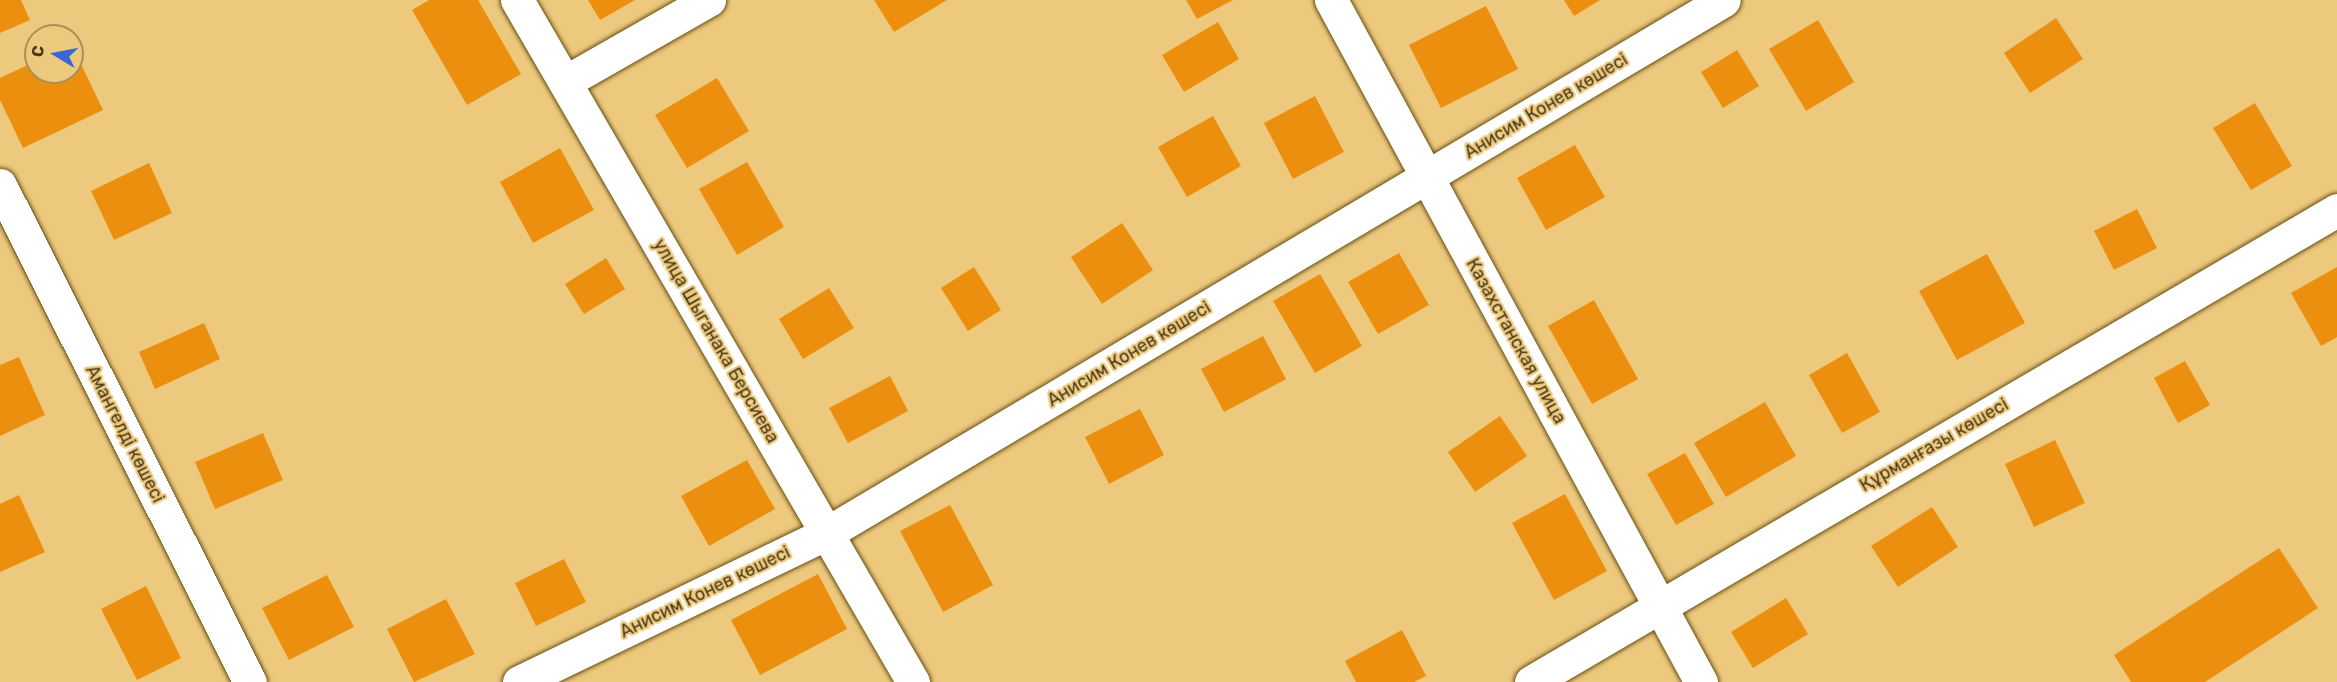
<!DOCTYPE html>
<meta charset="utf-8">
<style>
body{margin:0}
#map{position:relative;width:2337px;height:682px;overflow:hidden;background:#edc97e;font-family:Rubik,sans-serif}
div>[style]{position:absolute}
.building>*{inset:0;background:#ed8f0e}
.roads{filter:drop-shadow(0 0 2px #684f12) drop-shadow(0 0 2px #684f12)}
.minor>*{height:33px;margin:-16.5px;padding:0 16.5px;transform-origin:16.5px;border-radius:16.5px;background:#fff}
span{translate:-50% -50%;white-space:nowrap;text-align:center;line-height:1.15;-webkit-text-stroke:4.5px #edc97e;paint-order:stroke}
.street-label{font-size:18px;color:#493a1b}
.north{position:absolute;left:24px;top:24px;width:60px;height:60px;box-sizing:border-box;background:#edc97e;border:2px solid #ab9056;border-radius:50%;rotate:280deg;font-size:16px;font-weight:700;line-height:24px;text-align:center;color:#493a1b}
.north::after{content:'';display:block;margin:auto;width:21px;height:27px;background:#3866d6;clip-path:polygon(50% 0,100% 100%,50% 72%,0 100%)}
</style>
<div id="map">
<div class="building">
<i style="clip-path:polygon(0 0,21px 0,30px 20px,0 33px)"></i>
<i style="clip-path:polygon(429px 0,478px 0,521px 74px,467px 105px,412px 10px)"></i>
<i style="clip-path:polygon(588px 0,635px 0,600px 20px)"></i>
<i style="clip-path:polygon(874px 0,947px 0,894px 32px)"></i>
<i style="clip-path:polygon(1186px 0,1233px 0,1197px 19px)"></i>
<i style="clip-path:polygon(1564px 0,1600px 0,1574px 16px)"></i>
<i style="clip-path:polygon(1486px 6px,1518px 69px,1441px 108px,1409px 45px)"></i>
<i style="clip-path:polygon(2056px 18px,2083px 59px,2030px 93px,2004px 53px)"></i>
<i style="clip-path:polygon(1818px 20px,1854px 82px,1806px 111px,1769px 49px)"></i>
<i style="clip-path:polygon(1218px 22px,1239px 59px,1184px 92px,1162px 55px)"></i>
<i style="clip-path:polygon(72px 45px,103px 110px,23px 148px,0 100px,0 78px,36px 61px,36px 72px,72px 72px)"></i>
<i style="clip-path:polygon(1737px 50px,1759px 86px,1723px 108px,1701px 72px)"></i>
<i style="clip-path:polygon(717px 78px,749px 131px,687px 168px,655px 115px)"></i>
<i style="clip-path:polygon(1315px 96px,1344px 152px,1293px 179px,1264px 123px)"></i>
<i style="clip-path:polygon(2255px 103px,2292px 166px,2251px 190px,2213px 128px)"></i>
<i style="clip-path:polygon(1213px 116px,1241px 166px,1187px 197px,1158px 147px)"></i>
<i style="clip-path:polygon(1575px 145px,1605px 197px,1546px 230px,1517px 178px)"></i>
<i style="clip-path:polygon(560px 148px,594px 210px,533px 243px,500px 182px)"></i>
<i style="clip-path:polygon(747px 162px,784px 227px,737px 255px,699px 189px)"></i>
<i style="clip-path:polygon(149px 163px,172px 213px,114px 240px,91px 191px)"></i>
<i style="clip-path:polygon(2137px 209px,2157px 248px,2114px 270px,2094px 231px)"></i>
<i style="clip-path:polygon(1122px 223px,1153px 270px,1102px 304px,1071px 257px)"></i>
<i style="clip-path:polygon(1399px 253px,1429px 305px,1378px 334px,1348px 282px)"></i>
<i style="clip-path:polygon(1987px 254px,2025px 323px,1957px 360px,1919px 291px)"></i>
<i style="clip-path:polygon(606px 258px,625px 289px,584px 314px,565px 284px)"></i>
<i style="clip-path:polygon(974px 267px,1001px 310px,968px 331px,941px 288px)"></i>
<i style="clip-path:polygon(2337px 267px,2337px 337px,2321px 346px,2291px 293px)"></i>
<i style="clip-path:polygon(1320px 274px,1362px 346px,1315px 373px,1273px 301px)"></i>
<i style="clip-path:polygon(829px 288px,854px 328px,803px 359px,779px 319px)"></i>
<i style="clip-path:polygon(1594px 300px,1638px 379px,1592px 404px,1548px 326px)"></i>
<i style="clip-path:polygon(204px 323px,220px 359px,155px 389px,139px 352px)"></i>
<i style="clip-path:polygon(1263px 336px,1286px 379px,1224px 412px,1201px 369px)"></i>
<i style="clip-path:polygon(1847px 353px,1880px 412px,1842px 433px,1809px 375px)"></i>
<i style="clip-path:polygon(19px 357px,45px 415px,0 436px,0 365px)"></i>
<i style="clip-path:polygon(2185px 361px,2210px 405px,2178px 423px,2154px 378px)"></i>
<i style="clip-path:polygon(890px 376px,908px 411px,848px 443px,829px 408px)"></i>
<i style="clip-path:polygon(1765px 402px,1796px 456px,1726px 497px,1694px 443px)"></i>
<i style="clip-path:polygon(1140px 409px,1164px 455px,1109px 484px,1085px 437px)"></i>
<i style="clip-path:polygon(1500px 416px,1527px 456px,1475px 492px,1448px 452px)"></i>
<i style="clip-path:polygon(263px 433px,283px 480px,215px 509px,195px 462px)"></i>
<i style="clip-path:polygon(2055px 440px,2085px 503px,2034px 527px,2005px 464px)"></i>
<i style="clip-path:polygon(1685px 453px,1714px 504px,1676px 525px,1647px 474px)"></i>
<i style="clip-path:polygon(747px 460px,775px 509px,709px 546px,681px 496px)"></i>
<i style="clip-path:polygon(1565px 494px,1607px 571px,1554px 600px,1512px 523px)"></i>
<i style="clip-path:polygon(19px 495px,45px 552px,0 572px,0 504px)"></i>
<i style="clip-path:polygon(950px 505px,993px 585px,943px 612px,900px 531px)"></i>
<i style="clip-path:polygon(1932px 507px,1958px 547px,1898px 587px,1871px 546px)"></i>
<i style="clip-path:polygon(2279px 548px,2318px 608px,2205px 682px,2131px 682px,2114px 655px)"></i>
<i style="clip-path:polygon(564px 559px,586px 602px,536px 626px,515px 583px)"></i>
<i style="clip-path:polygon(818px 574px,847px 629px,760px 675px,731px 620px)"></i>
<i style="clip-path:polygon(327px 575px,354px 627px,289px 660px,262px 608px)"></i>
<i style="clip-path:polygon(146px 586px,181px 658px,137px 680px,101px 609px)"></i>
<i style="clip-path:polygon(1786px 598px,1808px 634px,1753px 668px,1731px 632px)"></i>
<i style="clip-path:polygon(446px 599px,475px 654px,414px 682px,387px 629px)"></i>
<i style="clip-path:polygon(1402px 630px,1426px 676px,1414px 682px,1356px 682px,1345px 661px)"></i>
</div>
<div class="roads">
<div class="minor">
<i style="left:517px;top:0;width:789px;rotate:59.86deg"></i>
<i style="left:1331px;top:0;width:776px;rotate:61.52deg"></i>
<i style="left:565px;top:82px;width:166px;rotate:-29.7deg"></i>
<i style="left:0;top:185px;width:556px;rotate:63.3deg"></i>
<i style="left:519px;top:682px;width:342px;rotate:-25.8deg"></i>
<i style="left:827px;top:533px;width:1043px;rotate:-30.72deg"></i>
<i style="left:1531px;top:682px;width:934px;rotate:-30.35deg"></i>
</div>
</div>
<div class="street-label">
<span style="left:1546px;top:106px;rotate:-31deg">Анисим Конев көшесі</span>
<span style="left:716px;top:341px;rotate:60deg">улица Шыганака Берсиева</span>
<span style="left:1516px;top:341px;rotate:61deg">Казахстанская улица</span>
<span style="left:1129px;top:354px;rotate:-31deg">Анисим Конев көшесі</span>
<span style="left:125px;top:434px;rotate:63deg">Амангелді көшесі</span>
<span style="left:1934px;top:445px;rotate:-30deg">Құрманғазы көшесі</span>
<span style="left:705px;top:592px;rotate:-26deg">Анисим Конев көшесі</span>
</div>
<div class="north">С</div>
</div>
